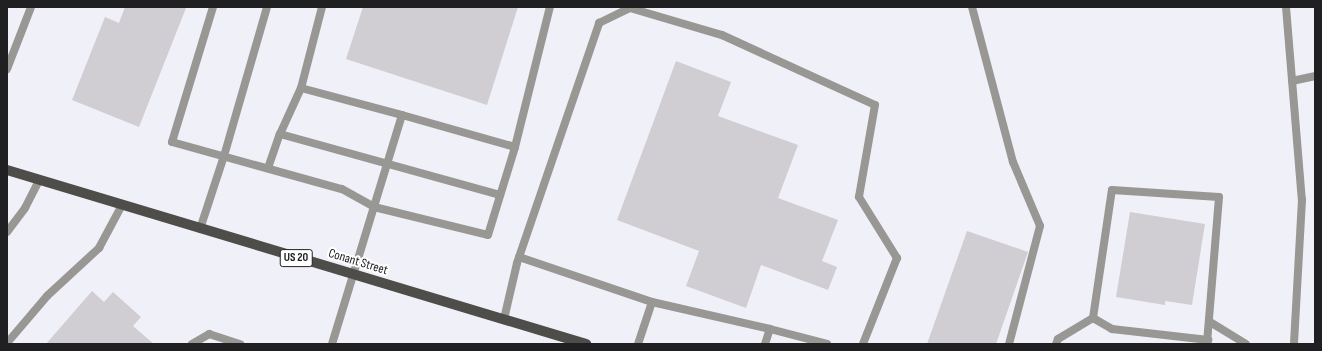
<!DOCTYPE html>
<style>
body{margin:0}
#map{position:relative;width:1322px;height:351px;overflow:hidden;background:#f0f1f8;font-family:"Sofia Sans Condensed",sans-serif}
div>[style]{position:absolute}
.building>*{inset:0;background:#d0cdd3}
.lane>*{height:8px;margin:-4px;padding:0 4px;transform-origin:4px;border-radius:4px;background:#989794}
.primary>*{height:10px;margin:-5px;padding:0 5px;transform-origin:5px;border-radius:5px;background:#4f4d49}
span{translate:-50% -50%;white-space:nowrap;text-align:center;line-height:1.15;-webkit-text-stroke:4px #fff;paint-order:stroke}
.shield-label span{padding:1px 3px;background:#fff;border:1px solid;border-radius:3px;-webkit-text-stroke-width:0}
.shield-label{font-size:12px;color:#202022;font-weight:700}
.street-label{font-size:13px;color:#202022}
.frame{position:absolute;inset:0;border:8px solid #202022;pointer-events:none}
</style>
<div id="map">
<div class="building">
<i style="clip-path:polygon(125px 7px,186px 8px,139px 127px,72px 100px,105px 17px,119px 23px)"></i>
<i style="clip-path:polygon(363px 7px,518px 7px,487px 105px,346px 59px)"></i>
<i style="clip-path:polygon(676px 61px,731px 82px,718px 116px,798px 145px,778px 198px,838px 220px,822px 261px,837px 267px,828px 290px,761px 265px,746px 308px,686px 286px,699px 251px,617px 220px)"></i>
<i style="clip-path:polygon(1130px 212px,1205px 224px,1192px 305px,1165px 301px,1165px 305px,1116px 297px)"></i>
<i style="clip-path:polygon(967px 231px,1028px 252px,996px 344px,927px 344px)"></i>
<i style="clip-path:polygon(92px 291px,104px 302px,113px 292px,141px 317px,133px 326px,154px 344px,46px 344px)"></i>
</div>
<div class="lane">
<i style="left:213px;top:7px;width:141px;rotate:106.9deg"></i>
<i style="left:172px;top:142px;width:176px;rotate:15.5deg"></i>
<i style="left:342px;top:189px;width:37px;rotate:29deg"></i>
<i style="left:374px;top:207px;width:117px;rotate:13.8deg"></i>
<i style="left:488px;top:235px;width:92px;rotate:-72.9deg"></i>
<i style="left:322px;top:7px;width:84px;rotate:104.5deg"></i>
<i style="left:301px;top:88px;width:105px;rotate:15deg"></i>
<i style="left:972px;top:7px;width:160px;rotate:75.2deg"></i>
<i style="left:1013px;top:162px;width:69px;rotate:67.1deg"></i>
<i style="left:1040px;top:226px;width:122px;rotate:104.7deg"></i>
<i style="left:1286px;top:7px;width:194px;rotate:85.3deg"></i>
<i style="left:1302px;top:200px;width:144px;rotate:93.2deg"></i>
<i style="left:7px;top:69px;width:66px;rotate:-68.8deg"></i>
<i style="left:1292px;top:81px;width:24px;rotate:-12deg"></i>
<i style="left:301px;top:88px;width:51px;rotate:114.5deg"></i>
<i style="left:280px;top:134px;width:228px;rotate:15.5deg"></i>
<i style="left:268px;top:168px;width:36px;rotate:-71deg"></i>
<i style="left:200px;top:229px;width:77px;rotate:-71.8deg"></i>
<i style="left:224px;top:156px;width:155px;rotate:-73.9deg"></i>
<i style="left:7px;top:232px;width:30px;rotate:-53deg"></i>
<i style="left:25px;top:208px;width:31px;rotate:-63deg"></i>
<i style="left:519px;top:257px;width:140px;rotate:18.7deg"></i>
<i style="left:652px;top:302px;width:44px;rotate:108.4deg"></i>
<i style="left:652px;top:302px;width:121px;rotate:12.9deg"></i>
<i style="left:1093px;top:318px;width:22px;rotate:30deg"></i>
<i style="left:1112px;top:329px;width:97px;rotate:6.5deg"></i>
<i style="left:504px;top:319px;width:57px;rotate:-76.9deg"></i>
<i style="left:517px;top:263px;width:254px;rotate:-71.1deg"></i>
<i style="left:599px;top:23px;width:34px;rotate:-26deg"></i>
<i style="left:630px;top:8px;width:96px;rotate:16.4deg"></i>
<i style="left:722px;top:35px;width:168px;rotate:24.6deg"></i>
<i style="left:875px;top:105px;width:93px;rotate:99.9deg"></i>
<i style="left:859px;top:197px;width:72px;rotate:58.1deg"></i>
<i style="left:897px;top:258px;width:92px;rotate:111.6deg"></i>
<i style="left:1210px;top:322px;width:42px;rotate:31.4deg"></i>
<i style="left:7px;top:343px;width:62px;rotate:-49.6deg"></i>
<i style="left:47px;top:296px;width:71px;rotate:-42.7deg"></i>
<i style="left:99px;top:248px;width:49px;rotate:-61.9deg"></i>
<i style="left:192px;top:344px;width:20px;rotate:-30deg"></i>
<i style="left:209px;top:334px;width:33px;rotate:18deg"></i>
<i style="left:332px;top:344px;width:239px;rotate:-73deg"></i>
<i style="left:402px;top:115px;width:117px;rotate:15.8deg"></i>
<i style="left:515px;top:147px;width:144px;rotate:-76deg"></i>
<i style="left:765px;top:344px;width:16px;rotate:-72deg"></i>
<i style="left:770px;top:329px;width:59px;rotate:14.7deg"></i>
<i style="left:1056px;top:344px;width:5px;rotate:-68deg"></i>
<i style="left:1058px;top:339px;width:41px;rotate:-31deg"></i>
<i style="left:1093px;top:318px;width:129px;rotate:-81.6deg"></i>
<i style="left:1112px;top:190px;width:107px;rotate:3.7deg"></i>
<i style="left:1219px;top:197px;width:147px;rotate:94.7deg"></i>
</div>
<div class="primary">
<i style="left:7px;top:170px;width:605px;rotate:16.73deg"></i>
</div>
<div class="shield-label">
<span style="left:296px;top:258px">US 20</span>
</div>
<div class="street-label">
<span style="left:358px;top:262px;rotate:17deg">Conant Street</span>
</div>
<div class="frame"></div>
</div>
